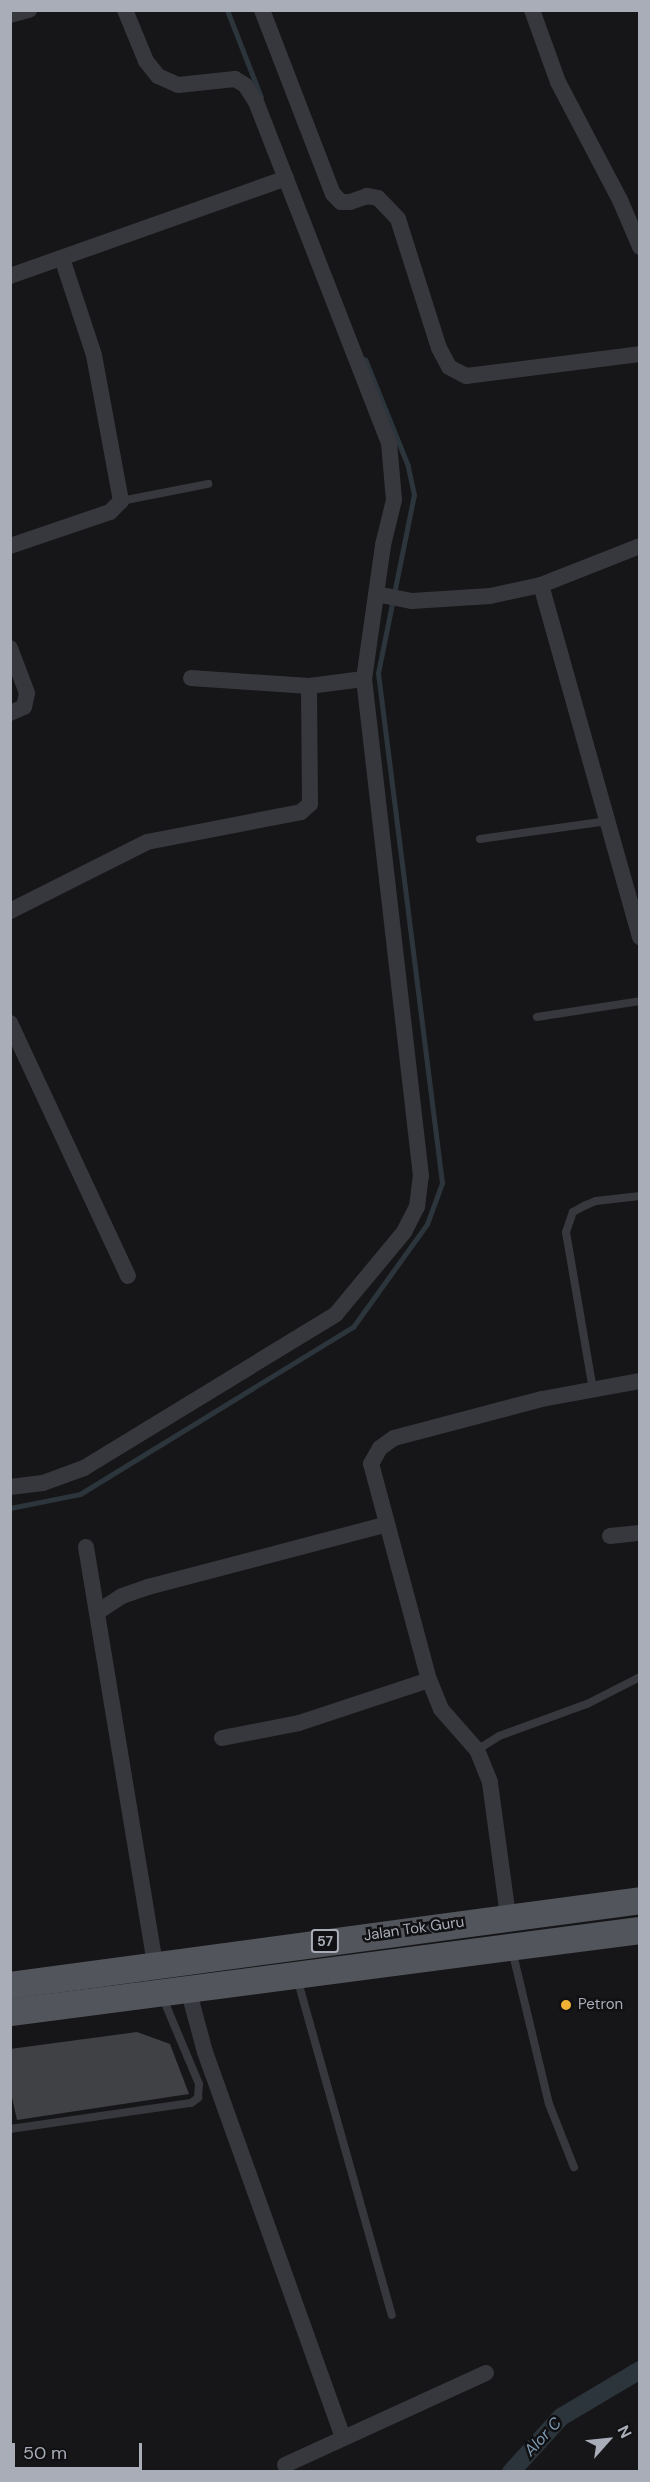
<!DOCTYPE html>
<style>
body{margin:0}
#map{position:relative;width:650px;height:2482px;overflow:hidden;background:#161618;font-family:"DM Sans",sans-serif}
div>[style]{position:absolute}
.stream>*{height:5px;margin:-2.5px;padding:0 2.5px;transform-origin:2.5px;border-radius:2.5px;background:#2c353c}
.canal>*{height:18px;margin:-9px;padding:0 9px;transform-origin:9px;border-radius:9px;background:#2c353c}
.building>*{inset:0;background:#404145}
.lane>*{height:8px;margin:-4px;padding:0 4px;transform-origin:4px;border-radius:4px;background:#37383d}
.street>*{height:16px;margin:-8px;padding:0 8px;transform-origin:8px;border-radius:8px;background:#37383d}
.primary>*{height:27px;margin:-13.5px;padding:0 13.5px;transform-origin:13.5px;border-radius:13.5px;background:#53555c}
.dots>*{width:16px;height:16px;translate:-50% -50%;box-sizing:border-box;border:3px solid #111113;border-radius:50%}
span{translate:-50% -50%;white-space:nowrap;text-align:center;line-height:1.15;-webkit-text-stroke:5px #111113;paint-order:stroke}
.shield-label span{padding:2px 4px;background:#111113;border:2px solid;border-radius:4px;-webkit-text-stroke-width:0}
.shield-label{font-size:14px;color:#a8adb8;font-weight:700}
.street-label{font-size:15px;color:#a8adb8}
.poi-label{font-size:15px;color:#a8adb8}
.left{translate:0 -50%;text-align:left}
.water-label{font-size:16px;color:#7f9bb3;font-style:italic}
.frame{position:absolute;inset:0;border:12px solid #a8adb8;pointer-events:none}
.north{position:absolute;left:578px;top:2410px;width:60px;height:60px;-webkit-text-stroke:4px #111113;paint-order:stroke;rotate:63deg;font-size:16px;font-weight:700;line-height:24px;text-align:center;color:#a8adb8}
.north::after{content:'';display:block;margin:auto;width:21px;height:27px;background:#a8adb8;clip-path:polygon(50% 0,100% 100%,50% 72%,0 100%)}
.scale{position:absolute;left:12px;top:2443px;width:130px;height:27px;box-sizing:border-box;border:3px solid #a8adb8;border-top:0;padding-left:8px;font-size:18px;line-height:21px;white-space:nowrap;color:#a8adb8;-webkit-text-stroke:4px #111113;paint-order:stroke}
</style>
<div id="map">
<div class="stream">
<i style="left:227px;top:10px;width:93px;rotate:68.7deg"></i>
<i style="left:10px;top:1508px;width:71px;rotate:-11.3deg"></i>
<i style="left:80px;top:1494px;width:320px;rotate:-31.5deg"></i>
<i style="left:353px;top:1327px;width:127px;rotate:-54.3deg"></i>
<i style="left:427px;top:1224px;width:44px;rotate:-69.9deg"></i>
<i style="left:442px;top:1183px;width:514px;rotate:-97.15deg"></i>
<i style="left:378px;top:673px;width:182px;rotate:-78.6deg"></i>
<i style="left:414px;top:495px;width:30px;rotate:-102deg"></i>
<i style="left:408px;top:466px;width:115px;rotate:-111.9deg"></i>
</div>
<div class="canal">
<i style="left:511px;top:2472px;width:74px;rotate:-47.7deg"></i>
<i style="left:561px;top:2417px;width:92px;rotate:-30.7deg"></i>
</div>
<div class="building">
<i style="clip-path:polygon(137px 2032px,170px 2044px,189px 2094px,17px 2120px,10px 2089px,10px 2049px)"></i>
</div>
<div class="lane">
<i style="left:121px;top:501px;width:89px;rotate:-11.1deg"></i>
<i style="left:480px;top:839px;width:129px;rotate:-8deg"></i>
<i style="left:537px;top:1017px;width:104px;rotate:-8.8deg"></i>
<i style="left:593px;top:1390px;width:160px;rotate:-99.7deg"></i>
<i style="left:566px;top:1232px;width:21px;rotate:-71deg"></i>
<i style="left:573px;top:1212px;width:13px;rotate:-29deg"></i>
<i style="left:584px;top:1206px;width:13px;rotate:-23deg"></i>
<i style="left:596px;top:1201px;width:44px;rotate:-6.5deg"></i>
<i style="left:477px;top:1750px;width:26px;rotate:-32deg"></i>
<i style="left:499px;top:1736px;width:94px;rotate:-20deg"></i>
<i style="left:587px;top:1704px;width:59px;rotate:-27deg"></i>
<i style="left:512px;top:1950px;width:158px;rotate:76.5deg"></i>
<i style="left:549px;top:2104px;width:68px;rotate:68.4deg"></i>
<i style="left:297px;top:1978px;width:350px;rotate:74.3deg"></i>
<i style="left:10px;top:2129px;width:183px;rotate:-8.2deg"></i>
<i style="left:191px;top:2103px;width:9px;rotate:-36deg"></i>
<i style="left:198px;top:2098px;width:14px;rotate:-86deg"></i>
<i style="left:199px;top:2084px;width:95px;rotate:-112.8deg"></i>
</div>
<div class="street">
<i style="left:262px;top:10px;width:197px;rotate:68.9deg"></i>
<i style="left:333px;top:194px;width:11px;rotate:45deg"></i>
<i style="left:341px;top:202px;width:9px"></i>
<i style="left:350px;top:202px;width:18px;rotate:-19deg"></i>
<i style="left:367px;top:196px;width:11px;rotate:10deg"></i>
<i style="left:378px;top:198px;width:29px;rotate:46deg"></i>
<i style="left:398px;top:219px;width:135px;rotate:72.4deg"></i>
<i style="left:439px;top:348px;width:21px;rotate:62deg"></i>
<i style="left:449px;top:367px;width:19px;rotate:28deg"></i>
<i style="left:466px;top:376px;width:175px;rotate:-7.2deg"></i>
<i style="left:532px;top:10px;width:77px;rotate:70.1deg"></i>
<i style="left:558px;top:82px;width:133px;rotate:62.3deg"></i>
<i style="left:620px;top:200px;width:51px;rotate:66.9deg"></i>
<i style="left:10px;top:15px;width:20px;rotate:-15deg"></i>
<i style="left:10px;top:276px;width:293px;rotate:-19.5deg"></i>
<i style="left:10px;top:546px;width:106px;rotate:-18.8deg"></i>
<i style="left:110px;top:512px;width:16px;rotate:-45deg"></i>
<i style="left:121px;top:501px;width:148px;rotate:-100.5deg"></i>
<i style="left:94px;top:355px;width:102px;rotate:-108.3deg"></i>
<i style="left:541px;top:585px;width:366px;rotate:74.3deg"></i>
<i style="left:376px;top:594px;width:37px;rotate:11deg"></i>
<i style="left:412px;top:601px;width:78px;rotate:-3.7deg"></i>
<i style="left:490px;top:596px;width:52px;rotate:-12.2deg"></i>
<i style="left:541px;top:585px;width:106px;rotate:-21.5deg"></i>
<i style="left:10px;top:648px;width:48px;rotate:69.3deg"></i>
<i style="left:27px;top:693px;width:14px;rotate:102deg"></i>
<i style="left:24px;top:707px;width:15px;rotate:157deg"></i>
<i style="left:191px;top:678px;width:118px;rotate:3.9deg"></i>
<i style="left:309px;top:686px;width:55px;rotate:-7.3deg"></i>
<i style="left:10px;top:911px;width:153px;rotate:-26.7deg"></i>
<i style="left:147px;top:842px;width:157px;rotate:-11deg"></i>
<i style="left:301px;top:812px;width:12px;rotate:-42deg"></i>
<i style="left:310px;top:804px;width:118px;rotate:-90.5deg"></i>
<i style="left:10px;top:1023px;width:279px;rotate:65deg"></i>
<i style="left:10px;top:1487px;width:33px;rotate:-7deg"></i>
<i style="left:43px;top:1483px;width:44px;rotate:-20.1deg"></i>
<i style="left:84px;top:1468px;width:295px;rotate:-31.4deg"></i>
<i style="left:336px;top:1314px;width:107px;rotate:-50.3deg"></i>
<i style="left:404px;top:1232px;width:28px;rotate:-63deg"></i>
<i style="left:417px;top:1207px;width:31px;rotate:-83deg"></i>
<i style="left:421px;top:1176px;width:500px;rotate:-96.54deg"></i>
<i style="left:364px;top:679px;width:135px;rotate:-81.9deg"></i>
<i style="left:383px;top:545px;width:46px;rotate:-76.3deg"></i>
<i style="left:394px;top:500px;width:57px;rotate:-95deg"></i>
<i style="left:389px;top:443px;width:366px;rotate:-111.3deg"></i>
<i style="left:256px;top:102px;width:20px;rotate:-123deg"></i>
<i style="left:245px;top:85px;width:12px;rotate:-149deg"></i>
<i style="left:235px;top:79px;width:57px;rotate:174deg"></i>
<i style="left:178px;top:85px;width:22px;rotate:-156deg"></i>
<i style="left:158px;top:76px;width:19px;rotate:-129deg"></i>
<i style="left:146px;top:61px;width:55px;rotate:-112.4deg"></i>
<i style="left:610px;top:1536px;width:30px;rotate:-6deg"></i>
<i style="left:86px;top:1547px;width:424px;rotate:80.6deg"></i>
<i style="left:99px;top:1611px;width:27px;rotate:-33deg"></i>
<i style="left:122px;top:1596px;width:28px;rotate:-19deg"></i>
<i style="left:148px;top:1587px;width:245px;rotate:-14.7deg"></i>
<i style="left:222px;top:1738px;width:78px;rotate:-11deg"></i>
<i style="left:299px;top:1723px;width:137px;rotate:-18.3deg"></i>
<i style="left:508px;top:1916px;width:135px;rotate:-97.7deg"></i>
<i style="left:490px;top:1782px;width:35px;rotate:-112deg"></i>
<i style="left:477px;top:1750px;width:55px;rotate:-131.3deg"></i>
<i style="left:441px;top:1709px;width:31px;rotate:-112deg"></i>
<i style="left:429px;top:1680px;width:224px;rotate:-105deg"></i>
<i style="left:371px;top:1464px;width:18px;rotate:-61deg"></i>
<i style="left:380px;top:1448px;width:17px;rotate:-36deg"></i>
<i style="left:394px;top:1438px;width:153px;rotate:-14.8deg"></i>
<i style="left:542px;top:1399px;width:100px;rotate:-10.4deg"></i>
<i style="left:188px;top:1989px;width:65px;rotate:74.9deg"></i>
<i style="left:205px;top:2052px;width:409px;rotate:70.3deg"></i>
<i style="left:285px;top:2465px;width:221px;rotate:-24.6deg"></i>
</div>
<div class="primary">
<i style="left:10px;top:1985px;width:636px;rotate:-7.68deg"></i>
<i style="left:10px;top:2012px;width:635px;rotate:-7.42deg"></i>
</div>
<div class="dots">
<i style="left:566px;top:2005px;background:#f2b134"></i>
</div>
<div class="shield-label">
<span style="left:325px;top:1941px">57</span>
</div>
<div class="street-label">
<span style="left:414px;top:1929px;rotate:-8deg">Jalan Tok Guru</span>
</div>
<div class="poi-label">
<span class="left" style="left:578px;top:2005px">Petron</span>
</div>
<div class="water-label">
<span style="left:543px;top:2437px;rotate:-47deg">Alor C</span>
</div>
<div class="frame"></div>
<div class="north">N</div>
<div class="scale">50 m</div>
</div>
